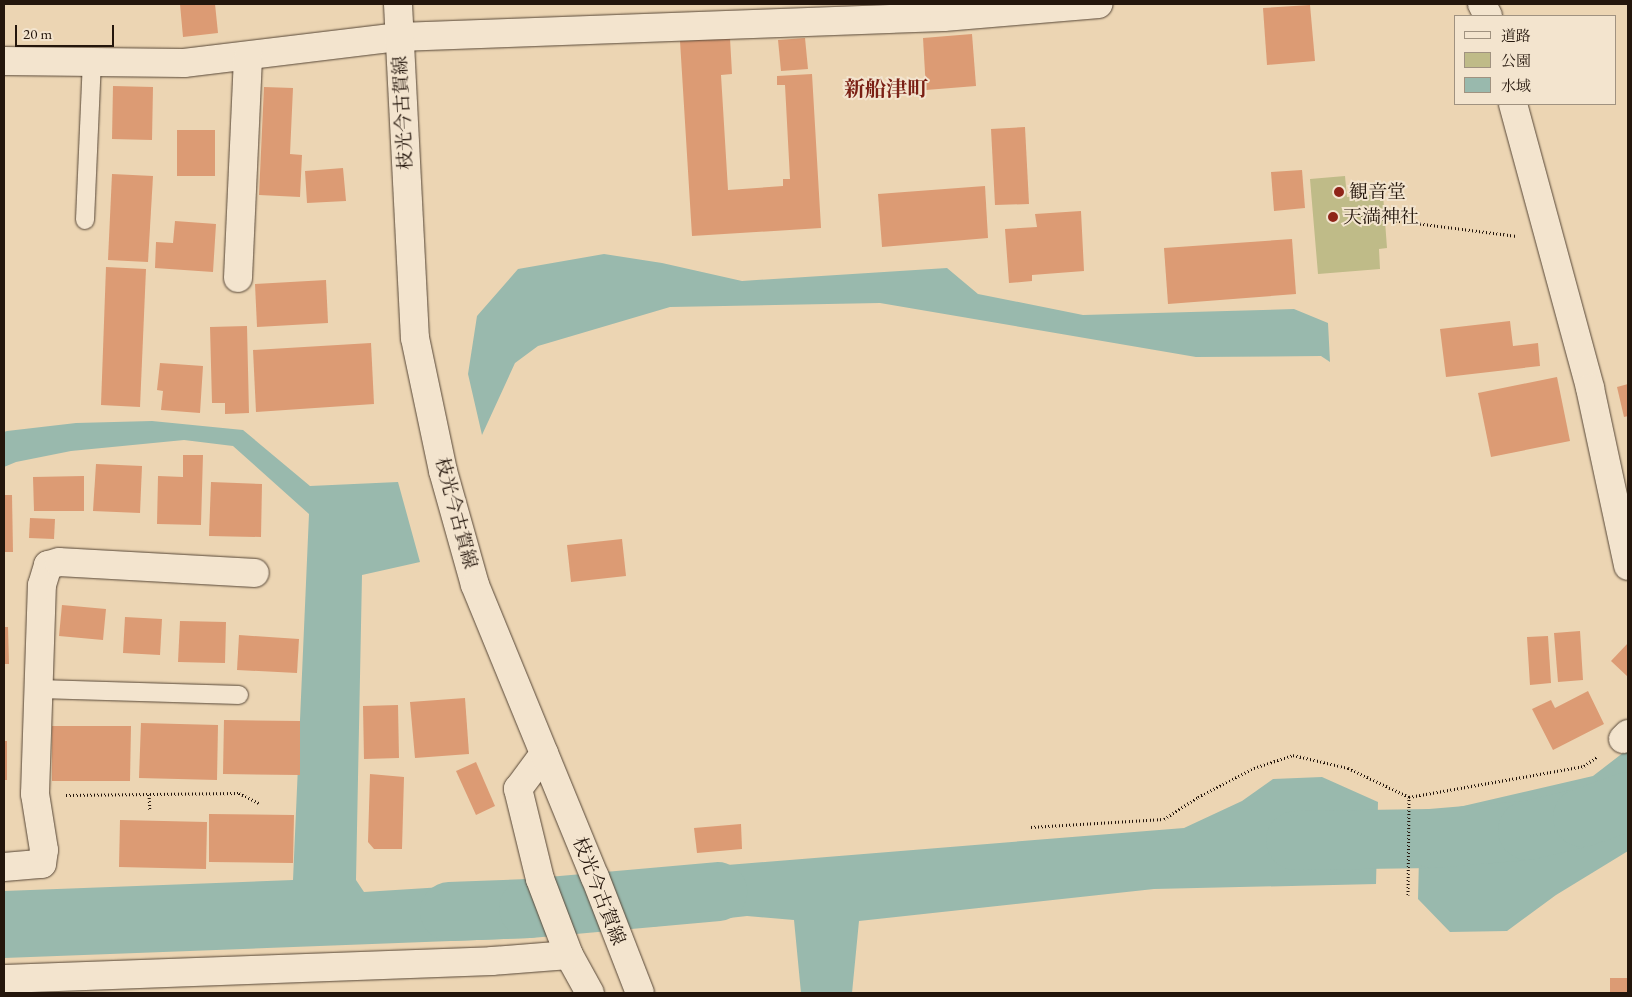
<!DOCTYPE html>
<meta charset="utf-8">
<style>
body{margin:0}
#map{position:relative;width:1632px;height:997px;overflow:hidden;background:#ecd5b3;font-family:"EB Garamond","Noto Serif JP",serif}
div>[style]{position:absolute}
.green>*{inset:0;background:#bfbb88}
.water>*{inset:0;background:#99b9ad}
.river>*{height:59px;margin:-29.5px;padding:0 29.5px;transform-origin:29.5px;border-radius:29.5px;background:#99b9ad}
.building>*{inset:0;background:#dc9b74}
.path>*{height:3px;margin-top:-1.5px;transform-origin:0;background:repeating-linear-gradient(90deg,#24160c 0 1px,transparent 0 3.5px)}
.roads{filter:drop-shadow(0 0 1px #564636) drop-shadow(0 0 1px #564636)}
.service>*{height:18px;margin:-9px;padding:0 9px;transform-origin:9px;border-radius:9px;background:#f3e4ce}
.minor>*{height:28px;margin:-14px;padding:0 14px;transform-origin:14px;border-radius:14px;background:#f3e4ce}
.tertiary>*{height:28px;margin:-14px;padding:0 14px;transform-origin:14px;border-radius:14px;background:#f3e4ce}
.secondary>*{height:28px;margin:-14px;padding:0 14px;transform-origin:14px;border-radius:14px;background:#f3e4ce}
.dots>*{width:14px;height:14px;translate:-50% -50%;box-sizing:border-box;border:2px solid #f3e4ce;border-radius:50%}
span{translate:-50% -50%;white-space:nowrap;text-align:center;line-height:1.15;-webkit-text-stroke:4px #f3e4ce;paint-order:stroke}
.street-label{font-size:19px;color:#24160c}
.poi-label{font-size:19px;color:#24160c}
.left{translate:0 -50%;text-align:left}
.quarter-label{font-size:21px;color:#7a1f14;font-weight:700}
.frame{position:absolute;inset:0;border:5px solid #24160c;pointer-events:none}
.legend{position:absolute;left:1454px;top:15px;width:162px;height:90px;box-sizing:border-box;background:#f3e4ce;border:1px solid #a09280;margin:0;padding:6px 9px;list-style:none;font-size:15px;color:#24160c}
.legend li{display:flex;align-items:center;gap:10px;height:25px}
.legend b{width:25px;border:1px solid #a09280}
.scale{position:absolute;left:15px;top:25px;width:99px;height:22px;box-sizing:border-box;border:2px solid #24160c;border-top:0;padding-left:6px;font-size:15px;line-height:18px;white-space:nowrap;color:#24160c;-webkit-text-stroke:4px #f3e4ce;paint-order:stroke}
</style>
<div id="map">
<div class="green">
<i style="clip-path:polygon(1345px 176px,1347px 197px,1383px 194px,1387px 248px,1379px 249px,1380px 269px,1318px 274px,1310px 179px)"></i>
</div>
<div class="water">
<i style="clip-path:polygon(604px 254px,662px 263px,742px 281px,947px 268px,978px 294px,1083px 315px,1294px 309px,1328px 323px,1330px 362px,1321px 356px,1196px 357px,880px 303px,670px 307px,538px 346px,515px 363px,482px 435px,468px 374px,477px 316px,518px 269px)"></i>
<i style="clip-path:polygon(152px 421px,243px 430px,310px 486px,398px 482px,420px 562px,362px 575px,356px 880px,364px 892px,522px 882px,539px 934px,530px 938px,4px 958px,4px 891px,293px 880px,309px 514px,233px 446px,184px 440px,71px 451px,16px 462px,4px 467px,4px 432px,7px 431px,76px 423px)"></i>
<i style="clip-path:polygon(1628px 749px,1628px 851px,1556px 895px,1507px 931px,1450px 932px,1418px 899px,1420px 816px,1593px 776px)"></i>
<i style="clip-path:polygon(1322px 777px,1378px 802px,1376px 884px,1154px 889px,859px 921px,852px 993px,801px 993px,794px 920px,747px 916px,650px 927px,628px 873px,1184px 828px,1242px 801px,1273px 779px)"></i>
</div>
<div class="river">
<i style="left:1295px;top:840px;width:136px;rotate:-0.8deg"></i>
<i style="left:1431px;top:838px;width:96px;rotate:-4.8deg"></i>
<i style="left:1527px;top:830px;width:57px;rotate:-13.3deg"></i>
<i style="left:1582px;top:817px;width:49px;rotate:-19.2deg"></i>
<i style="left:449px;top:911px;width:79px;rotate:-2.2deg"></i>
<i style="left:528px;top:908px;width:190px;rotate:-5.1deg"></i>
</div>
<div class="building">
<i style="clip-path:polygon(180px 4px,215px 4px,218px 33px,183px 37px)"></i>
<i style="clip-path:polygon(1310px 5px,1315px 61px,1267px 65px,1263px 8px)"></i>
<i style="clip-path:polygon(972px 34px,976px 86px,926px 90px,923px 38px)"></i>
<i style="clip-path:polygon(730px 38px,732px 74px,721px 75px,728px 190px,783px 186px,783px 179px,790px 179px,785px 85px,777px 85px,777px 76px,812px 74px,821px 228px,692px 236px,680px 41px)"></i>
<i style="clip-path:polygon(805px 38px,808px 69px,781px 71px,778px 40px)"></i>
<i style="clip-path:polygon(113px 86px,153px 87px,152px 140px,112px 139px)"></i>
<i style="clip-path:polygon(264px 87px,293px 88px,290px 154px,302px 155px,300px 197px,259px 195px)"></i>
<i style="clip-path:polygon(1025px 127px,1029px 204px,995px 205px,991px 129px)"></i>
<i style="clip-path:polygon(177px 130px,215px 130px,215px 176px,177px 176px)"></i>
<i style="clip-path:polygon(343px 168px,346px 201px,307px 203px,305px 171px)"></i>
<i style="clip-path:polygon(1302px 170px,1305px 208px,1274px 211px,1271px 172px)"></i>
<i style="clip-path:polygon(112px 174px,153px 176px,148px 262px,108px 260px)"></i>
<i style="clip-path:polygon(985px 186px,988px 238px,882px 247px,878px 194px)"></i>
<i style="clip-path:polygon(1081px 211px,1084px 271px,1032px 275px,1032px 281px,1009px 283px,1005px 229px,1037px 227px,1035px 214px)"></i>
<i style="clip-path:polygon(175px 221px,216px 224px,213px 272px,155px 268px,156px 242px,173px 243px)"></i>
<i style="clip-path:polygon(1292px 239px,1296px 294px,1168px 304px,1164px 248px)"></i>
<i style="clip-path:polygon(106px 267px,146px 269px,140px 407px,101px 405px)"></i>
<i style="clip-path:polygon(326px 280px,328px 323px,257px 327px,255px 284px)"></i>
<i style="clip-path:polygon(1510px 321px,1513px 346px,1538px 343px,1540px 366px,1446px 377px,1440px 329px)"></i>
<i style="clip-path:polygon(247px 326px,249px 413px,225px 414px,225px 403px,212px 403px,210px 327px)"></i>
<i style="clip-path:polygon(371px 343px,374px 404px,256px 412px,253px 350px)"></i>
<i style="clip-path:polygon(160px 363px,203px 366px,200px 413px,161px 410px,163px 391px,157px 390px)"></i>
<i style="clip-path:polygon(1557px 377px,1570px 441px,1491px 457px,1478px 393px)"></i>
<i style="clip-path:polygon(1628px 384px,1628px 416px,1624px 417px,1617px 387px)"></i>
<i style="clip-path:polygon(183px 455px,203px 455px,201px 525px,157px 524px,158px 476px,183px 477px)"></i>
<i style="clip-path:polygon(96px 464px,142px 466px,140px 513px,93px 511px)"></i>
<i style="clip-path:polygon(84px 476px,84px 511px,34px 511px,33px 477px)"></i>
<i style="clip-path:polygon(211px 482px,262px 484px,261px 537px,209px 536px)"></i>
<i style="clip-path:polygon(4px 495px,12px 495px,13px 552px,4px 552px)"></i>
<i style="clip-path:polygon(30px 518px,55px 519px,54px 539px,29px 538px)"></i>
<i style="clip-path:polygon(622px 539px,626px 576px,571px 582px,567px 545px)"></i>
<i style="clip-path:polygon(62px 605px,106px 609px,103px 640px,59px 636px)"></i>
<i style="clip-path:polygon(125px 617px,162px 619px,160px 655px,123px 653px)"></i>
<i style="clip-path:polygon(180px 621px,226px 622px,225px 663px,178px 662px)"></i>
<i style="clip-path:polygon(4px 627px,8px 627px,9px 664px,4px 664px)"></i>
<i style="clip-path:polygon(1580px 631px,1583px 680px,1558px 682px,1554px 633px)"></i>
<i style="clip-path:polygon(239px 635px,299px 639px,297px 673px,237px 670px)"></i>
<i style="clip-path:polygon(1548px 636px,1551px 683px,1530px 685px,1527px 637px)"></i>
<i style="clip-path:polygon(1628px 643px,1628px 677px,1611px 661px)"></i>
<i style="clip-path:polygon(1588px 691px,1604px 724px,1553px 750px,1532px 709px,1551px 700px,1555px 708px)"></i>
<i style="clip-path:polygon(465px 698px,469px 754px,415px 758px,410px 702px)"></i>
<i style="clip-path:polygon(398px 705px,399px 758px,364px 759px,363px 706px)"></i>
<i style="clip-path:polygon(224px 720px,300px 721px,300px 775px,223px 774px)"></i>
<i style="clip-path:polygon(141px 723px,218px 725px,217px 780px,139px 778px)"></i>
<i style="clip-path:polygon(52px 726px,131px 726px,130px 781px,52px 781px)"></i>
<i style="clip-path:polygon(4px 741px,7px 741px,7px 780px,4px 780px)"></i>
<i style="clip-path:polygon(476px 762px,495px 806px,476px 815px,456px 771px)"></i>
<i style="clip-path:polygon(370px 774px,404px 777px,402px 849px,374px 849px,368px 842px)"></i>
<i style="clip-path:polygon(209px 814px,294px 815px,293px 863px,209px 862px)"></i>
<i style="clip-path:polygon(120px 820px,207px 822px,206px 869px,119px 867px)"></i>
<i style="clip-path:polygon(741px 824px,742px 849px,697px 853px,694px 828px)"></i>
<i style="clip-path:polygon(1610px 978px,1628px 978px,1628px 993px,1610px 993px)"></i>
</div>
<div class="path">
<i style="left:1361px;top:216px;width:157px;rotate:7.3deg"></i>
<i style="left:149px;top:794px;width:17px;rotate:87deg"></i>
<i style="left:66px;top:795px;width:173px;rotate:-0.7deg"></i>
<i style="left:239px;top:793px;width:22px;rotate:27deg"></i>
<i style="left:1031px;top:827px;width:133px;rotate:-3.4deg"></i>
<i style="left:1164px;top:819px;width:40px;rotate:-32.9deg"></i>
<i style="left:1198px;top:797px;width:63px;rotate:-27.4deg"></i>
<i style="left:1254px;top:768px;width:41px;rotate:-18.4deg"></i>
<i style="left:1293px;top:755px;width:57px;rotate:13.3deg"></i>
<i style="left:1348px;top:768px;width:68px;rotate:25.4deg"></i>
<i style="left:1409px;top:797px;width:178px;rotate:-10deg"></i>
<i style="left:1584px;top:766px;width:17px;rotate:-36deg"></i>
<i style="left:1408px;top:895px;width:98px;rotate:-89.4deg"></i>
</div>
<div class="roads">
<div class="service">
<i style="left:85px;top:220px;width:158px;rotate:-87.5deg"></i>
<i style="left:40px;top:689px;width:199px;rotate:1.7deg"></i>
</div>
<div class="minor">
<i style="left:1482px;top:4px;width:13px;rotate:63deg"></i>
<i style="left:4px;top:61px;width:180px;rotate:0.6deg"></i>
<i style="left:184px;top:63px;width:217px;rotate:-6.9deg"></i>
<i style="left:399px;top:37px;width:545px;rotate:-2.1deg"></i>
<i style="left:944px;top:17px;width:155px;rotate:-4.8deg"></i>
<i style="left:1513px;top:104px;width:294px;rotate:74.8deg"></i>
<i style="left:1590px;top:388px;width:182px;rotate:77.9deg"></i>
<i style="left:238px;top:278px;width:222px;rotate:-87.4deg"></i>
<i style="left:1623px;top:739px;width:7px;rotate:-45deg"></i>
<i style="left:4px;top:867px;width:38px;rotate:-5deg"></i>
<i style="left:42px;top:864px;width:14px;rotate:-82deg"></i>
<i style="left:44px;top:850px;width:57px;rotate:-99.1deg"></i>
<i style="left:35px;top:794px;width:209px;rotate:-88.1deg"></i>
<i style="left:42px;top:585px;width:21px;rotate:-73deg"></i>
<i style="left:48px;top:565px;width:11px;rotate:-15deg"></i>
<i style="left:59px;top:562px;width:196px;rotate:3.2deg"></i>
<i style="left:569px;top:955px;width:43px;rotate:61.1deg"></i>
</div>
<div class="tertiary">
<i style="left:4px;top:979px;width:488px;rotate:-2.1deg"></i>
<i style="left:492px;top:961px;width:77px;rotate:-4.5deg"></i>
<i style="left:569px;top:955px;width:81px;rotate:-110.9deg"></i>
<i style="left:540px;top:879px;width:93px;rotate:-103.7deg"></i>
<i style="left:518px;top:789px;width:44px;rotate:-53.4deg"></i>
</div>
<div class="secondary">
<i style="left:398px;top:4px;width:334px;rotate:87.1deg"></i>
<i style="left:415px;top:338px;width:136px;rotate:78.1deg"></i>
<i style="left:443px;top:471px;width:118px;rotate:74.3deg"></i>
<i style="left:475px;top:585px;width:316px;rotate:67.7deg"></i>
<i style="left:595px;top:877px;width:124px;rotate:68.8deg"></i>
</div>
</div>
<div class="dots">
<i style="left:1339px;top:192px;background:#8f2418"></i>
<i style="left:1333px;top:217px;background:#8f2418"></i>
</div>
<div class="street-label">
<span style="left:403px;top:113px;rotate:-93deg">枝光今古賀線</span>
<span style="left:456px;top:513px;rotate:75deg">枝光今古賀線</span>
<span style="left:599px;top:891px;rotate:69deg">枝光今古賀線</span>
</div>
<div class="poi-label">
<span class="left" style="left:1349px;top:192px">観音堂</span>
<span class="left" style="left:1343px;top:217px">天満神社</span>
</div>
<div class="quarter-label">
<span style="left:886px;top:89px">新船津町</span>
</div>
<div class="frame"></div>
<ul class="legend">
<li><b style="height:6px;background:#f3e4ce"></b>道路</li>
<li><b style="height:14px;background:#bfbb88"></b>公園</li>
<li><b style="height:14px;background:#99b9ad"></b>水域</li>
</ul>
<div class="scale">20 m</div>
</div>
